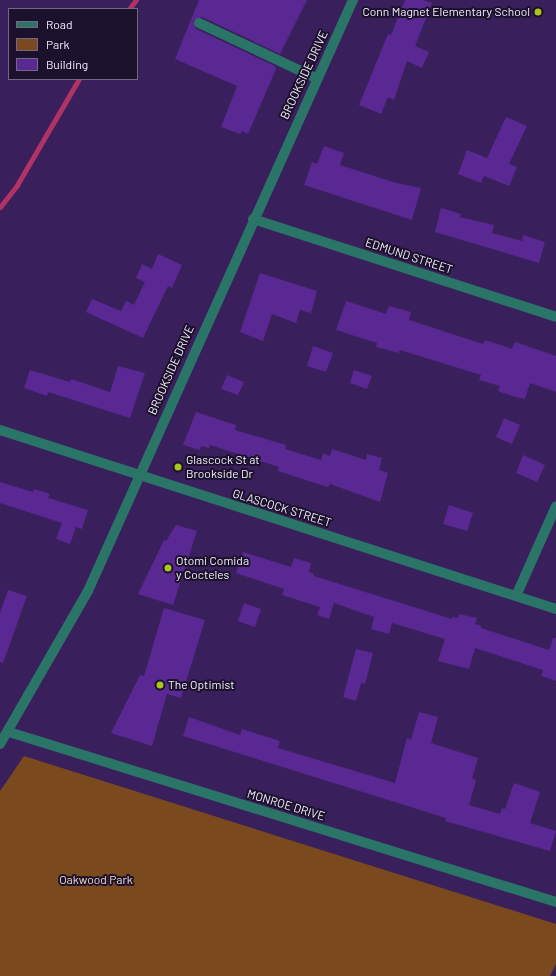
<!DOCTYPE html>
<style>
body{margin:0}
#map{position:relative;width:556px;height:976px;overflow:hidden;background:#391f5c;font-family:Barlow,sans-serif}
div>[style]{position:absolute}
.green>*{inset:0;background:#7a4a1e}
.stream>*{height:5px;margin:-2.5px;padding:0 2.5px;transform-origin:2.5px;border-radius:2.5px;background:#b13366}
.building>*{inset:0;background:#5a2893}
.minor>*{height:10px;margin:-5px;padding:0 5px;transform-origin:5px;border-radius:5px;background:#2b7468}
.dots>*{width:11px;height:11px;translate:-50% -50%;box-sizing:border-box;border:2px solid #1c112c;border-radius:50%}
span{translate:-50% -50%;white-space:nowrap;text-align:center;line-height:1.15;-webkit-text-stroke:4px #1c112c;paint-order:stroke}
.poi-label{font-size:12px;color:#f3eefe}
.right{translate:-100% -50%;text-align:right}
.left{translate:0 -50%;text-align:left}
.street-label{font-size:12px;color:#f3eefe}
.park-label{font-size:12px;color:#f3d9c5}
.legend{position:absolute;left:8px;top:8px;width:130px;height:72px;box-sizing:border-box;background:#1c112c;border:1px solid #726980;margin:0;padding:5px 7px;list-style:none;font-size:12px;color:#f3eefe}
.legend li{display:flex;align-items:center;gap:8px;height:20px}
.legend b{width:20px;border:1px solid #726980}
</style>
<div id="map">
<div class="green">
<i style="clip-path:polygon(24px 756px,556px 924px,556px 964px,550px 976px,0 976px,0 791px)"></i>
</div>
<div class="stream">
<i style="left:129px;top:9px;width:11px;rotate:-52deg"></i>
<i style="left:0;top:207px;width:28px;rotate:-52deg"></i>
<i style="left:17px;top:185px;width:123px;rotate:-59.7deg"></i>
</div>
<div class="building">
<i style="clip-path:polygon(199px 0,307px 0,280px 54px,202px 17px,193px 21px,196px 29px,275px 66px,276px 69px,248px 134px,242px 131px,240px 134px,221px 127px,237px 86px,175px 59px)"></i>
<i style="clip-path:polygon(405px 0,423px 0,432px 3px,415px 46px,429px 52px,422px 68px,407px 61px,394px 100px,388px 97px,381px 114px,359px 105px,388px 34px,391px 35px)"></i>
<i style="clip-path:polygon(506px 117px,527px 126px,509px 164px,517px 167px,509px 186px,484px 176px,481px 183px,458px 174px,467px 150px,487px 158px)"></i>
<i style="clip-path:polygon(324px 146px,344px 153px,340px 165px,396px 183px,421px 188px,412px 220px,304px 185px,312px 162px,317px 164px)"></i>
<i style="clip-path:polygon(441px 208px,461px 214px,460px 217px,494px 225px,492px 233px,522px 241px,523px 235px,545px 242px,539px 263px,435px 232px)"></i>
<i style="clip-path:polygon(158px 254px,182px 265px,172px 288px,168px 286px,143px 338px,86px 312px,92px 299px,121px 311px,126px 301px,134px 305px,145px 282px,136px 278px,142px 264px,152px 269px)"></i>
<i style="clip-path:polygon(260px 273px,317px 291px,311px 313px,300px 310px,296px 323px,272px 314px,263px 341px,240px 332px)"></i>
<i style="clip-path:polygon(346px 301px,386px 314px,389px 306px,411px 312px,409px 320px,483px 344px,485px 340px,512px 349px,515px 342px,556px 356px,556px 392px,530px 383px,525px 399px,515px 397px,498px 391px,500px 386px,479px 380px,481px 375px,400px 350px,399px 353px,376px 347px,377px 343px,336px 330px)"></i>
<i style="clip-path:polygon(313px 346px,333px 353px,326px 372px,307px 366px)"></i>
<i style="clip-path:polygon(118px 366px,145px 373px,130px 418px,48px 392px,47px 396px,24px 388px,30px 370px,70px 382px,71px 379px,110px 392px)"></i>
<i style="clip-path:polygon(354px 370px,372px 376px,367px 389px,350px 383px)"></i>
<i style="clip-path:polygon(227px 375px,244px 382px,238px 395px,221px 389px)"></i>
<i style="clip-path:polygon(196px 412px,236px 425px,235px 430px,286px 445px,285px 449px,321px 460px,323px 453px,330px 456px,332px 449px,366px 460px,367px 454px,382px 458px,379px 470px,388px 473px,380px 502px,330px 484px,328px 487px,302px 479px,278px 471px,279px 467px,210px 445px,209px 448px,201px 446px,200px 450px,183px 445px)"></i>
<i style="clip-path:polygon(504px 418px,520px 425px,512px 444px,496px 437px)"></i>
<i style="clip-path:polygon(523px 455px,545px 465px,537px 482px,516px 473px)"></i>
<i style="clip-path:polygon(0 482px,33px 492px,34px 489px,50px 494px,48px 498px,88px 510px,82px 529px,76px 527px,70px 544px,56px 539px,62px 523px,0 503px)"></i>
<i style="clip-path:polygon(449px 505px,473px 513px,467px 531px,443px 524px)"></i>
<i style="clip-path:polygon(176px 525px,197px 531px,173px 605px,138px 594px,164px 540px,166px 541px)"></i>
<i style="clip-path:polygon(243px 552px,291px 567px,294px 558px,311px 563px,309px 572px,314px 574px,314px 576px,452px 619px,452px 617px,458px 618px,459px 614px,477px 618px,475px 624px,481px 626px,481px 628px,549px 650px,553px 638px,556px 638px,556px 681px,541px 676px,543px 670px,475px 648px,469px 669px,438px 661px,445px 639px,392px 623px,389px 634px,371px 629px,374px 617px,334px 603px,329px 619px,317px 615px,320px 607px,282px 595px,284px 589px,236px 573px)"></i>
<i style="clip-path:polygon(8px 590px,27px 596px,3px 663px,0 662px,0 613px)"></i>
<i style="clip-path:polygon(244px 603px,261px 609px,255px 627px,238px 621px)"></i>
<i style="clip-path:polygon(164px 608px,205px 620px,181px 698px,167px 694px,152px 746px,111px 733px,140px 675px,144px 676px)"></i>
<i style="clip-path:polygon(356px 649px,373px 653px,365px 684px,361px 683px,356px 701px,343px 697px)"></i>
<i style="clip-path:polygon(419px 712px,438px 717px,431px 743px,478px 758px,472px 778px,476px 780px,469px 805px,500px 814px,502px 808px,505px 809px,514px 783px,540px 792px,530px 823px,556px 831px,550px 851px,445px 821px,446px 818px,183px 736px,189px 717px,240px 735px,242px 729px,280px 741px,278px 748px,395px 783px,407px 738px,411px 740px)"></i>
</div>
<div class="minor">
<i style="left:199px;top:23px;width:129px;rotate:25.2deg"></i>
<i style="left:253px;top:219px;width:318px;rotate:17.9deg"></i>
<i style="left:0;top:430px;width:584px;rotate:17.85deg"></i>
<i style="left:516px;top:596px;width:98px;rotate:-66deg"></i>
<i style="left:9px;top:732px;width:573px;rotate:17.26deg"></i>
<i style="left:0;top:744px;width:177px;rotate:-60.1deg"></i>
<i style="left:88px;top:591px;width:648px;rotate:-65.85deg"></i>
</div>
<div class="dots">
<i style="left:538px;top:12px;background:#a9c71a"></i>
<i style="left:178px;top:467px;background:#a9c71a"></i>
<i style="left:168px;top:568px;background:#a9c71a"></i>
<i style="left:160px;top:685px;background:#a9c71a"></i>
</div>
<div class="poi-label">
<span class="right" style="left:530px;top:12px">Conn Magnet Elementary School</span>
<span class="left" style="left:186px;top:467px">Glascock St at<br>Brookside Dr</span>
<span class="left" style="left:176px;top:568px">Otomi Comida<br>y Cocteles</span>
<span class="left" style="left:168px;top:685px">The Optimist</span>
</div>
<div class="street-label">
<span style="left:304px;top:75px;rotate:-65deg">BROOKSIDE DRIVE</span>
<span style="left:409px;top:256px;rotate:18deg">EDMUND STREET</span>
<span style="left:171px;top:370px;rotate:-66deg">BROOKSIDE DRIVE</span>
<span style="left:282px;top:508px;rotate:17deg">GLASCOCK STREET</span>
<span style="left:286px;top:805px;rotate:17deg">MONROE DRIVE</span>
</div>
<div class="park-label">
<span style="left:96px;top:880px">Oakwood Park</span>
</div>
<ul class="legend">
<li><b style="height:5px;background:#2b7468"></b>Road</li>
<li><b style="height:11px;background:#7a4a1e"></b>Park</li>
<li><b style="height:11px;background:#5a2893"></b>Building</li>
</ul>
</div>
